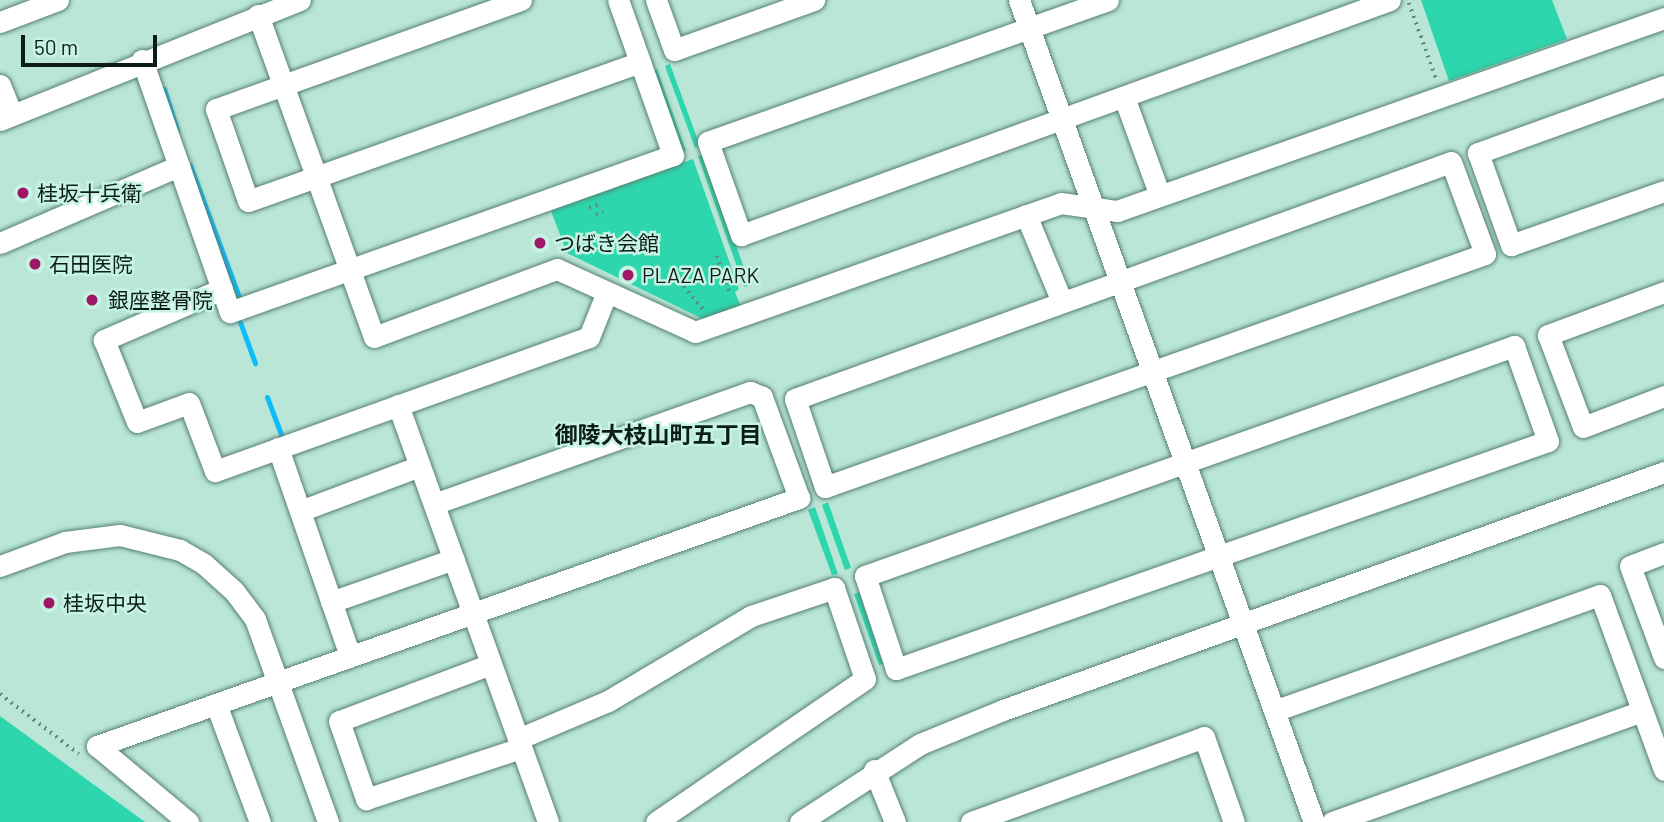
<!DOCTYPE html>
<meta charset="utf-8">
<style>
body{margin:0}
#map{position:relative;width:1664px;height:822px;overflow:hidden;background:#b9e6d6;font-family:Barlow,"Noto Sans JP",sans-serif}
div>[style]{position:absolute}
.green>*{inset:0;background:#2ed6ad}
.stream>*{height:5px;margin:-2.5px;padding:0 2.5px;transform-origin:2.5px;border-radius:2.5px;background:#0dbdfb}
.path>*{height:3.5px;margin-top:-1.75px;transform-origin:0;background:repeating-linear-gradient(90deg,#66867b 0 2px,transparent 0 7px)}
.roads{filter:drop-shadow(0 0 2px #567f71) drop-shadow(0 0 2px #567f71)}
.minor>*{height:21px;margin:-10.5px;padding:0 10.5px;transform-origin:10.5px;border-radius:10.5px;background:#fff}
.dots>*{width:19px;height:19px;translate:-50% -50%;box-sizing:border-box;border:4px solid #c6f3e3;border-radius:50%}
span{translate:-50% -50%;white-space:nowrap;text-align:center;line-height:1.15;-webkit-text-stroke:5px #c6f3e3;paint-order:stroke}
.poi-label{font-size:21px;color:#0c1d18}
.left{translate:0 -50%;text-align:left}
.neighbourhood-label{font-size:23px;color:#0c1d18;font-weight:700}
.scale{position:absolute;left:21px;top:35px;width:136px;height:32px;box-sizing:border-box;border:4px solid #0c1d18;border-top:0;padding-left:9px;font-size:21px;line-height:24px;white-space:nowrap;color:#0c1d18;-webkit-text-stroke:5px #c6f3e3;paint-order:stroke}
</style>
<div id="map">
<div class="green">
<i style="clip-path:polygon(1421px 0,1552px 0,1567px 39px,1449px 81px)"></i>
<i style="clip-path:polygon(670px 64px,700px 146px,695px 148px,665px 66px)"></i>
<i style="clip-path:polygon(657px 69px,686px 151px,681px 153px,651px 71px)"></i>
<i style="clip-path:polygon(704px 154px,750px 285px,744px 287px,698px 156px)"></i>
<i style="clip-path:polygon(693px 159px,739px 289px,735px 292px,741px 307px,705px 320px,567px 253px,551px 211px)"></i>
<i style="clip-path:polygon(828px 502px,851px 568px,845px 570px,822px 505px)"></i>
<i style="clip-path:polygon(815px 507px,838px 574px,832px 575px,808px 510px)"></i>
<i style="clip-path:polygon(860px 592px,886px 663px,879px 665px,854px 594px)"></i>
<i style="clip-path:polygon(0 716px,145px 822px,0 822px)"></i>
</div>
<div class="stream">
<i style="left:164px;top:89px;width:43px;rotate:72.4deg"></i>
<i style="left:190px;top:165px;width:141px;rotate:69.6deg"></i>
<i style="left:240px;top:322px;width:44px;rotate:69.9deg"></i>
<i style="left:267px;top:397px;width:43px;rotate:69.4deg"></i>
</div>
<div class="path">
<i style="left:1409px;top:3px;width:80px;rotate:70.2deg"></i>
<i style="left:589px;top:208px;width:12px;rotate:-20deg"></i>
<i style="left:596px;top:215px;width:8px;rotate:-23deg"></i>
<i style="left:717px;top:256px;width:42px;rotate:70.7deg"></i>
<i style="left:670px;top:270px;width:51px;rotate:49.8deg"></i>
<i style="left:0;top:694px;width:99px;rotate:37.2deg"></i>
</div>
<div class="roads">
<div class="minor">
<i style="left:521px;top:0;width:324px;rotate:160.3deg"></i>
<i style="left:216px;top:109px;width:97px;rotate:70.8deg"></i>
<i style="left:248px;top:201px;width:416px;rotate:-19.5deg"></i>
<i style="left:656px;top:0;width:53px;rotate:70.2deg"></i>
<i style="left:674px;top:50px;width:149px;rotate:-19.7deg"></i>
<i style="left:1019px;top:0;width:873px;rotate:70.26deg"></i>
<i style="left:1108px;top:0;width:424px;rotate:160.5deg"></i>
<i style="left:708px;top:142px;width:99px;rotate:70.5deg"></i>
<i style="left:741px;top:235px;width:690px;rotate:-19.91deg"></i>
<i style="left:258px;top:15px;width:342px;rotate:70.2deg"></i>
<i style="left:374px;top:337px;width:195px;rotate:-20.4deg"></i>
<i style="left:557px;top:269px;width:152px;rotate:24.5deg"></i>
<i style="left:695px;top:332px;width:388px;rotate:-19.4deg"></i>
<i style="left:1061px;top:203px;width:57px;rotate:8.1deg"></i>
<i style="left:1117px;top:211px;width:580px;rotate:-19.43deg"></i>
<i style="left:0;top:22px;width:62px;rotate:-20.8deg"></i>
<i style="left:142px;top:60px;width:267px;rotate:70.8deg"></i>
<i style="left:230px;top:312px;width:470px;rotate:-19.5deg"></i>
<i style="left:673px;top:155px;width:164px;rotate:-109.5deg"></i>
<i style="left:0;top:85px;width:32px;rotate:68deg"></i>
<i style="left:1664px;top:86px;width:198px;rotate:160.2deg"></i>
<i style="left:1478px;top:153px;width:98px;rotate:70.3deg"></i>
<i style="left:1511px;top:245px;width:162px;rotate:-19.4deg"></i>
<i style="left:1124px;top:97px;width:105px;rotate:70deg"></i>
<i style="left:0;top:120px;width:323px;rotate:-21.8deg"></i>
<i style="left:1451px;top:162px;width:98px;rotate:69.7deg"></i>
<i style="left:1485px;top:254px;width:700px;rotate:160.56deg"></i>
<i style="left:825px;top:487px;width:93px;rotate:-108.8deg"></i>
<i style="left:795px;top:399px;width:697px;rotate:-19.86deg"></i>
<i style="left:1026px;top:215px;width:94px;rotate:67.5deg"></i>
<i style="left:0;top:243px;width:195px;rotate:-23.3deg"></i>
<i style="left:222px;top:289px;width:129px;rotate:156.6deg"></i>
<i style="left:104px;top:340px;width:88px;rotate:68.1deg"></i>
<i style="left:137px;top:422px;width:55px;rotate:-20.1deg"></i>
<i style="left:189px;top:403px;width:73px;rotate:69.1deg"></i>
<i style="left:215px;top:471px;width:397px;rotate:-19.7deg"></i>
<i style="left:589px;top:337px;width:48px;rotate:-68.2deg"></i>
<i style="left:1664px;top:292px;width:124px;rotate:159.7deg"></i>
<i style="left:1548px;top:335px;width:98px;rotate:69.2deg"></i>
<i style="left:1583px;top:427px;width:87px;rotate:-20.9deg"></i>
<i style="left:1514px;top:346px;width:101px;rotate:70.3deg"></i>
<i style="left:1548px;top:441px;width:691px;rotate:160.73deg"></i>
<i style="left:896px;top:669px;width:98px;rotate:-108.4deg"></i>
<i style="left:865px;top:576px;width:689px;rotate:-19.51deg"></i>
<i style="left:398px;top:405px;width:443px;rotate:70.2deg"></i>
<i style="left:278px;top:448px;width:220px;rotate:70.9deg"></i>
<i style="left:300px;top:511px;width:128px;rotate:-20.6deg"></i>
<i style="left:1664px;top:553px;width:36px;rotate:159deg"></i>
<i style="left:1630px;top:566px;width:98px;rotate:69.7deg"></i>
<i style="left:0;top:566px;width:69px;rotate:-20.3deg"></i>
<i style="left:65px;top:542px;width:55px;rotate:-7.3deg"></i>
<i style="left:120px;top:535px;width:62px;rotate:14deg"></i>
<i style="left:180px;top:550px;width:28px;rotate:30deg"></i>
<i style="left:204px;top:564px;width:40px;rotate:42deg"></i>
<i style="left:234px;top:591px;width:35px;rotate:53deg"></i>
<i style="left:255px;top:619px;width:216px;rotate:70.2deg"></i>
<i style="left:331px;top:602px;width:130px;rotate:-19.3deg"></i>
<i style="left:491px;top:664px;width:162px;rotate:159.4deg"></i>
<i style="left:339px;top:721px;width:83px;rotate:70.9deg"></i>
<i style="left:366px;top:799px;width:163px;rotate:-18.2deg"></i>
<i style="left:216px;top:704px;width:126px;rotate:69.6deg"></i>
<i style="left:1274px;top:711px;width:346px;rotate:-19.6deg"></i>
<i style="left:1600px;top:595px;width:186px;rotate:69.9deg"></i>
<i style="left:518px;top:739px;width:98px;rotate:-22.9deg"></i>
<i style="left:608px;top:701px;width:166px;rotate:-30.7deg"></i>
<i style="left:751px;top:616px;width:88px;rotate:-18.6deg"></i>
<i style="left:834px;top:588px;width:96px;rotate:71.2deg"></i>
<i style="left:865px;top:679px;width:253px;rotate:145.6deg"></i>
<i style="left:97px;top:746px;width:745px;rotate:-19.46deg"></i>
<i style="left:799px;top:498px;width:108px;rotate:-110.1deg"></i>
<i style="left:762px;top:397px;width:13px;rotate:-157deg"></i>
<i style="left:750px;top:392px;width:335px;rotate:160.5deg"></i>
<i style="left:97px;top:746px;width:119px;rotate:39.9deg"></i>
<i style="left:874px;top:770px;width:56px;rotate:68deg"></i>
<i style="left:800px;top:822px;width:143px;rotate:-33deg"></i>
<i style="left:920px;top:744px;width:90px;rotate:-22.3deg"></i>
<i style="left:1003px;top:710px;width:703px;rotate:-19.8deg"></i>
<i style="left:971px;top:822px;width:248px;rotate:-20deg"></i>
<i style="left:1204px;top:737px;width:90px;rotate:70.6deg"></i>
<i style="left:1332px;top:822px;width:329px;rotate:-19.7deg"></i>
</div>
</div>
<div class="dots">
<i style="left:23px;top:193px;background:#9f1867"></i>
<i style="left:540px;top:243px;background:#9f1867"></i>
<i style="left:35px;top:264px;background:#9f1867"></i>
<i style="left:628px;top:275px;background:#9f1867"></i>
<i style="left:92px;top:300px;background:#9f1867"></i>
<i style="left:49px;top:603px;background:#9f1867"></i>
</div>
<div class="poi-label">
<span class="left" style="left:37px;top:193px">桂坂十兵衛</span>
<span class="left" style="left:554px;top:243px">つばき会館</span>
<span class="left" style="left:49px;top:264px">石田医院</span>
<span class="left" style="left:642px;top:275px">PLAZA PARK</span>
<span class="left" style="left:108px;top:300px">銀座整骨院</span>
<span class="left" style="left:63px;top:603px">桂坂中央</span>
</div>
<div class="neighbourhood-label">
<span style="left:658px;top:434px">御陵大枝山町五丁目</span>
</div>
<div class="scale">50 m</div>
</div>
